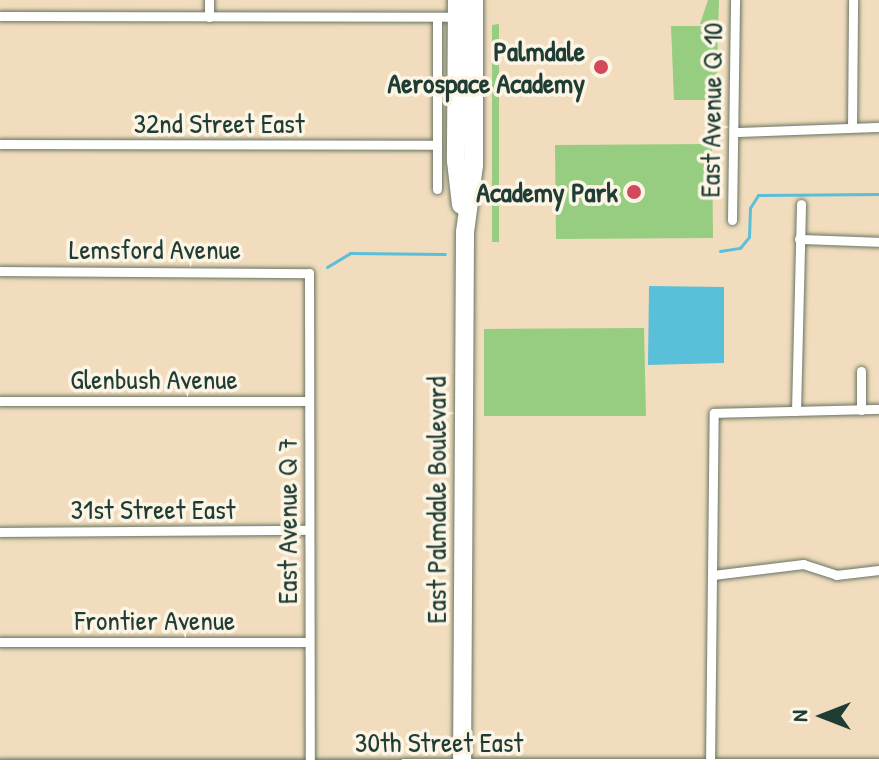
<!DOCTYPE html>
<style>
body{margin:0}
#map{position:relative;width:879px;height:772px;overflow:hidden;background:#f1ddbd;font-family:"Patrick Hand",sans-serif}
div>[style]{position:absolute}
.green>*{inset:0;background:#96cd80}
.water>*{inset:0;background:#5abfd8}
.stream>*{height:3px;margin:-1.5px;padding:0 1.5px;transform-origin:1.5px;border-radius:1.5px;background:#5abfd8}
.roads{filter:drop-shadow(0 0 2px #687564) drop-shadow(0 0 2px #687564)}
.street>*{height:9px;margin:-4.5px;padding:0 4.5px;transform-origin:4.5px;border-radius:4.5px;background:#fff}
.secondary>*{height:14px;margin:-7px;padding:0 7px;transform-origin:7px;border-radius:7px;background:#fff}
.highway>*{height:18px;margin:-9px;padding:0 9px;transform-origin:9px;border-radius:9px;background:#fff}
.dots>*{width:22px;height:22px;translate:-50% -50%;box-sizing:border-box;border:4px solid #fcf5e5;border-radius:50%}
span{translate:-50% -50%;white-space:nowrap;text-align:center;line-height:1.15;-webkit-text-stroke:7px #fcf5e5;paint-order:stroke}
.poi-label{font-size:28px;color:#1f3d34;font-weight:700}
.right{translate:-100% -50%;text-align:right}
.street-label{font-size:28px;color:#1f3d34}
.north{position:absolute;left:783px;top:676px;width:80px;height:80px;-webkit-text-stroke:6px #fcf5e5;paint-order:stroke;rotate:270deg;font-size:22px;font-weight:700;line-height:32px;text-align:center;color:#1f3d34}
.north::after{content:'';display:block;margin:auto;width:28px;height:36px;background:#1f3d34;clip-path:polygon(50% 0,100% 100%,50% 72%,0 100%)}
</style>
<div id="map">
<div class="green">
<i style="clip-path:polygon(708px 0,719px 0,715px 126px,713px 100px,674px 100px,671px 26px,713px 26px,700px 24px)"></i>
<i style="clip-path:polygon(499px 24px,499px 242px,492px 242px,492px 25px)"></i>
<i style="clip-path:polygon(712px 144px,713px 238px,556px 239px,555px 145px)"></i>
<i style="clip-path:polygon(644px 328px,646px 416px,484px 416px,484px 329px)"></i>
</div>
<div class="water">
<i style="clip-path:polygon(649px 286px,724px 287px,724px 363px,648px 365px)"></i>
</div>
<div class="stream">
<i style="left:720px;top:251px;width:20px;rotate:-9deg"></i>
<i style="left:740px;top:248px;width:14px;rotate:-51deg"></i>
<i style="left:749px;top:237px;width:29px;rotate:-88deg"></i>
<i style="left:750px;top:208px;width:15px;rotate:-58deg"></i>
<i style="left:758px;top:195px;width:121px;rotate:-0.5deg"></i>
<i style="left:327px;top:267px;width:27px;rotate:-31deg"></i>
<i style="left:350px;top:253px;width:95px;rotate:0.6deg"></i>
</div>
<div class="roads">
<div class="street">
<i style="left:209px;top:0;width:17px;rotate:90deg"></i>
<i style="left:0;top:16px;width:457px;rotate:0.1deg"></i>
<i style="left:437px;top:17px;width:172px;rotate:90deg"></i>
<i style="left:852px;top:127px;width:127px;rotate:-89.5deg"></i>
<i style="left:736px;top:132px;width:143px;rotate:-2deg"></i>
<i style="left:0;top:144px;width:437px;rotate:0.1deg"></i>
<i style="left:732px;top:220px;width:220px;rotate:-89.2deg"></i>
<i style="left:799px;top:239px;width:80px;rotate:2.1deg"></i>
<i style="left:0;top:271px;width:309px;rotate:0.4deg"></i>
<i style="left:309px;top:273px;width:495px;rotate:89.9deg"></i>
<i style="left:0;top:401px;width:308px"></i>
<i style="left:861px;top:410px;width:39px;rotate:-90deg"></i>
<i style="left:796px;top:411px;width:207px;rotate:-88.6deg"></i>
<i style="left:0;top:532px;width:307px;rotate:-0.4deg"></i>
<i style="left:713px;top:575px;width:91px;rotate:-7deg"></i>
<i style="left:803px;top:564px;width:35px;rotate:18deg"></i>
<i style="left:836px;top:575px;width:43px;rotate:-6.6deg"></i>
<i style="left:0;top:642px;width:309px"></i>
<i style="left:710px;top:766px;width:353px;rotate:-89.4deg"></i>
<i style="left:714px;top:413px;width:165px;rotate:-1.4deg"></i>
</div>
<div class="secondary">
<i style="left:0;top:767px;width:879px;rotate:-0.07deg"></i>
</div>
<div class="highway">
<i style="left:457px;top:0;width:161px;rotate:90.4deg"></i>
<i style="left:456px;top:161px;width:44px;rotate:83.5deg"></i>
<i style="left:462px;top:772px;width:540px;rotate:-89.68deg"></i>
<i style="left:465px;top:232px;width:68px;rotate:-82.3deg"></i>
<i style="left:474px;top:165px;width:165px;rotate:-90deg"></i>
</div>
</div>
<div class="dots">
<i style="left:601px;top:67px;background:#d1495b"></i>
<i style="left:634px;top:192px;background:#d1495b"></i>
</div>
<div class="poi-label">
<span class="right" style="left:585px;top:67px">Palmdale<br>Aerospace Academy</span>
<span class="right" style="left:618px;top:192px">Academy Park</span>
</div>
<div class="street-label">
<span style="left:711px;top:110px;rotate:-89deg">East Avenue Q 10</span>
<span style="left:219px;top:123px">32nd Street East</span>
<span style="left:155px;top:249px">Lemsford Avenue</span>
<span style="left:154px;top:379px">Glenbush Avenue</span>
<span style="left:436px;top:500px;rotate:-90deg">East Palmdale Boulevard</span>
<span style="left:153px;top:509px">31st Street East</span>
<span style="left:287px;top:521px;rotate:-90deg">East Avenue Q 7</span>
<span style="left:155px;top:620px">Frontier Avenue</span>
<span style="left:439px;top:742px">30th Street East</span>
</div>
<div class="north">N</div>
</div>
